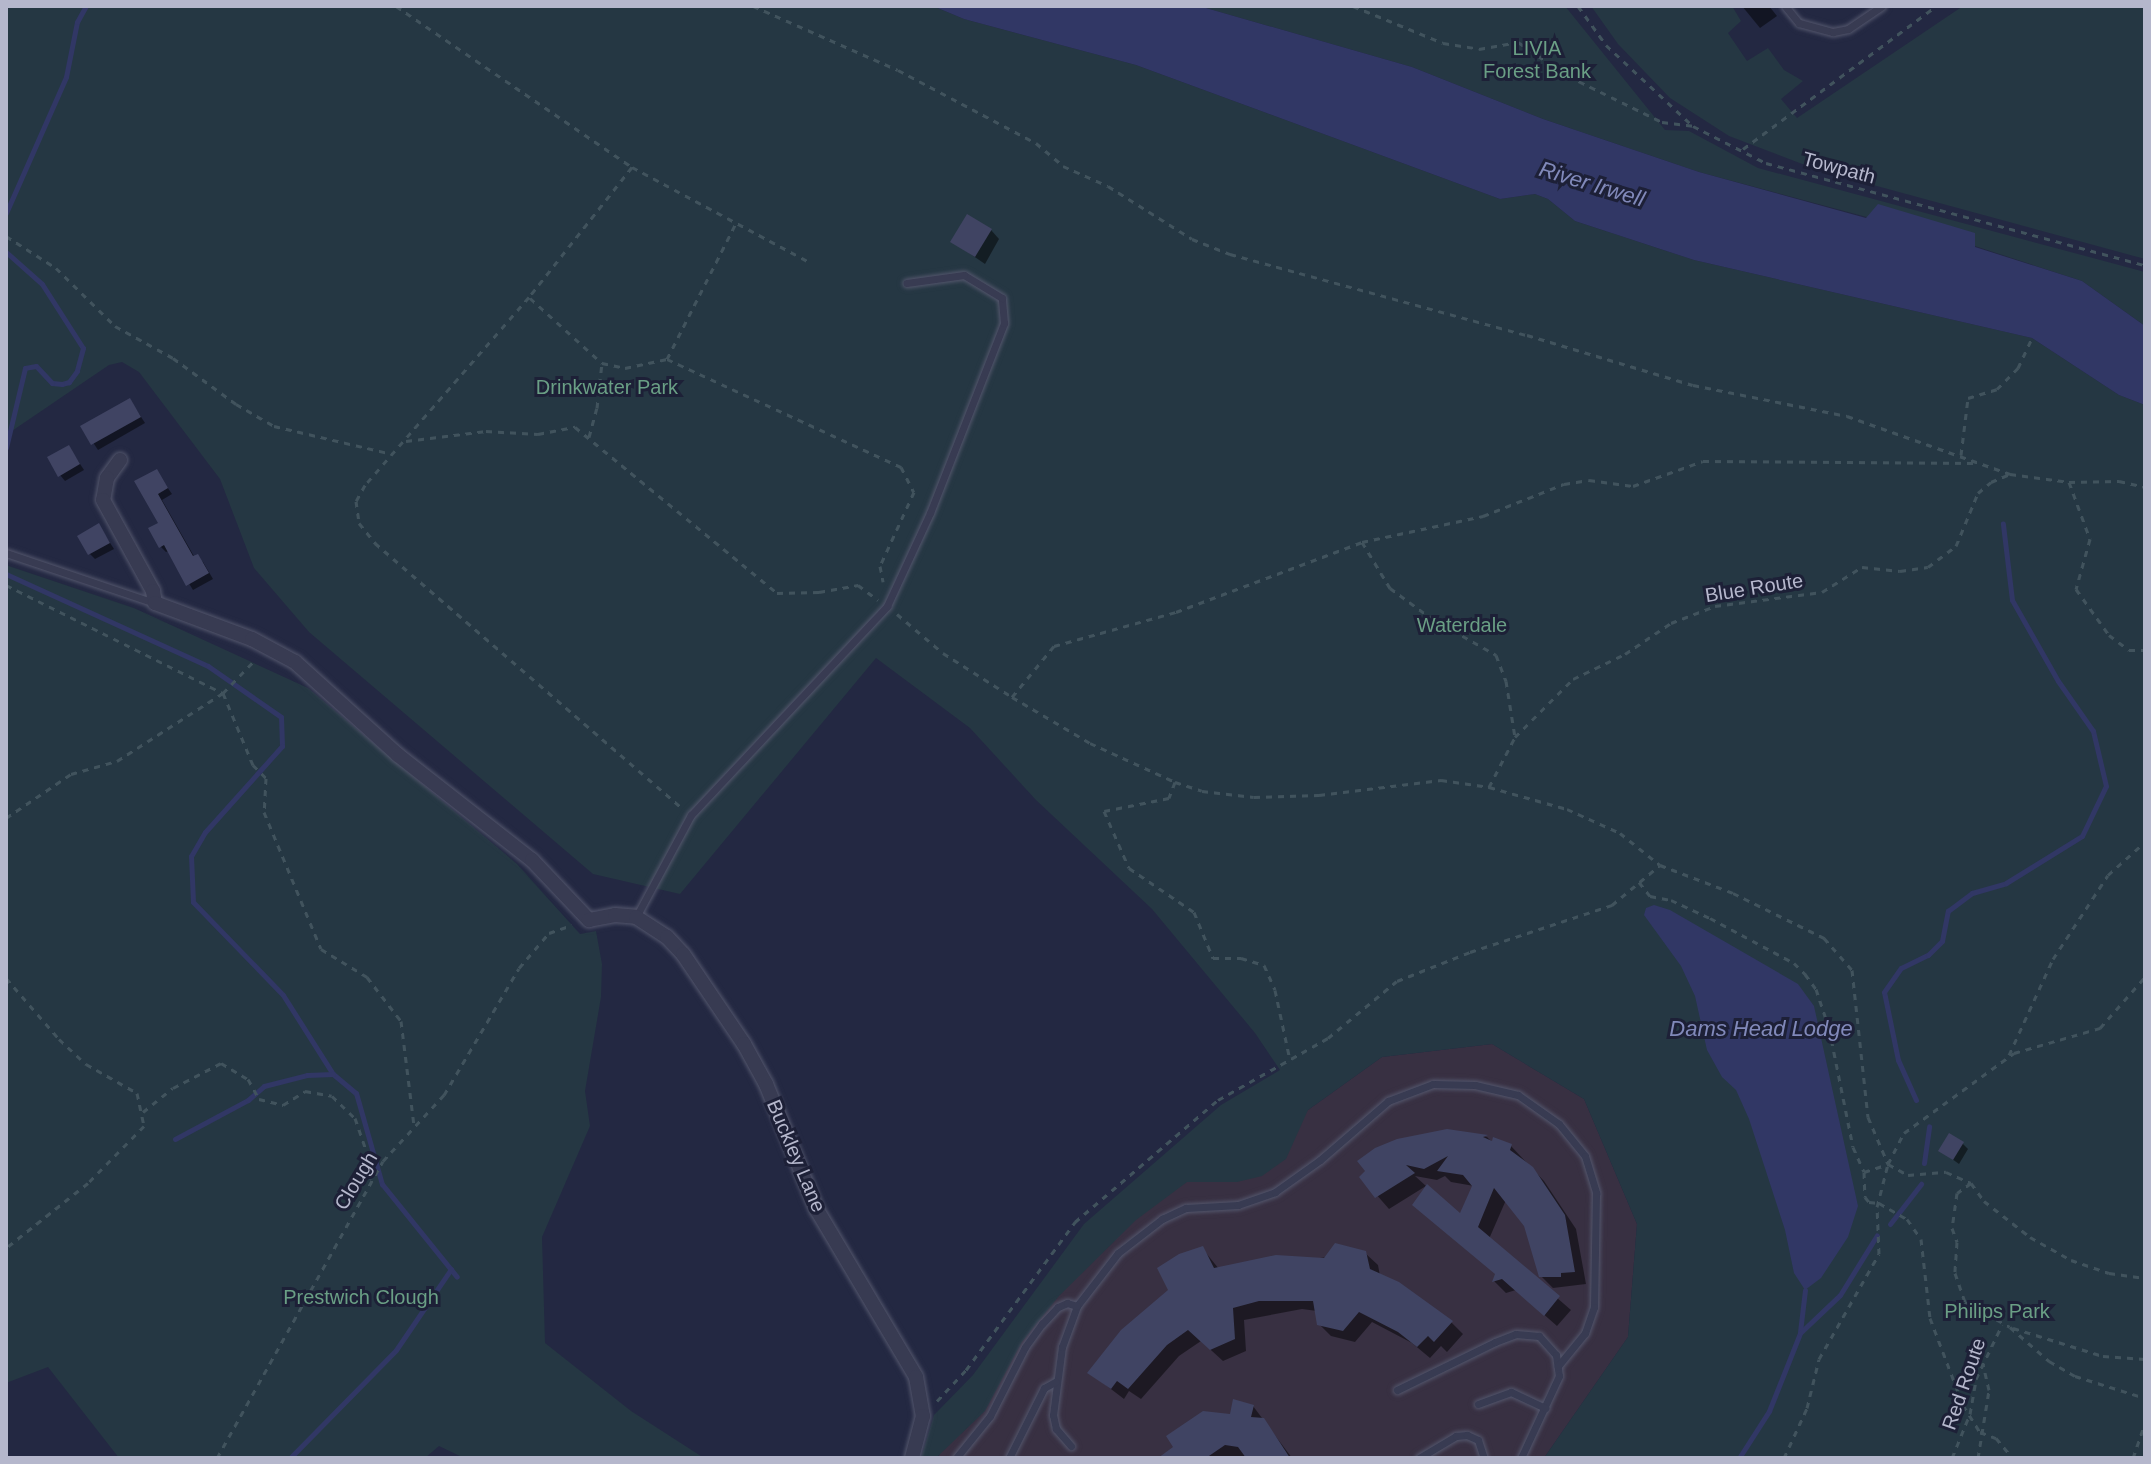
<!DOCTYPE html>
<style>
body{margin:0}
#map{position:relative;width:2151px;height:1464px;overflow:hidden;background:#232842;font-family:Arial,sans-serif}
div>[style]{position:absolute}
.medical>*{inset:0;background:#383042}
.green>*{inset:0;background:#253743}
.water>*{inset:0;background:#313765}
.shadow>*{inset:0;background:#0007}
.stream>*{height:5px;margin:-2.5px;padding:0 2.5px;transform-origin:2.5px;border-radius:2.5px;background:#313765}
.building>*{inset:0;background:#404463}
.path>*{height:3px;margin-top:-1.5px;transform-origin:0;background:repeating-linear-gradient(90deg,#41535d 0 6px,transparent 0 12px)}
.roads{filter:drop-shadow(0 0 2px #53566c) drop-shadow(0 0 2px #53566c)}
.service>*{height:7px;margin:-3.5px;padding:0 3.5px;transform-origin:3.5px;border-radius:3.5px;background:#383b52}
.minor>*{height:14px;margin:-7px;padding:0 7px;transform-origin:7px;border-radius:7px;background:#383b52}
span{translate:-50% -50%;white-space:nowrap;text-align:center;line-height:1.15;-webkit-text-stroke:6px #1d2037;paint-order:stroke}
.park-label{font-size:20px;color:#6a9f85}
.street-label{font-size:20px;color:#b5b7cc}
.water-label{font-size:22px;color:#8189ba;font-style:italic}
.frame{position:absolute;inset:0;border:8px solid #b5b7cc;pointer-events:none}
</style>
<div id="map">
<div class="medical">
<i style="clip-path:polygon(1492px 1044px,1584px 1099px,1637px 1224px,1628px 1337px,1544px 1458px,938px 1458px,948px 1434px,1089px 1238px,1308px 1110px,1382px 1057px)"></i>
</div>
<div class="green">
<i style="clip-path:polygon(6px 6px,933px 6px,964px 19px,1136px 65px,1500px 199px,1535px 194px,1548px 199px,1575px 221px,1694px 260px,2032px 338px,2119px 395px,2145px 405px,2145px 1458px,1544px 1458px,1628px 1337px,1637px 1224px,1584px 1099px,1492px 1044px,1382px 1057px,1308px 1110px,1286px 1159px,1262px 1176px,1237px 1182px,1187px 1182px,1136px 1220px,1059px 1296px,1022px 1342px,985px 1411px,936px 1458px,921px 1458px,934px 1415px,973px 1375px,1084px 1224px,1221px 1105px,1280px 1070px,1255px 1033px,1152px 909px,1036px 800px,970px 728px,876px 658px,680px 894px,593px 874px,309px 632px,254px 568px,220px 479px,139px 372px,122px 362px,109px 365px,6px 435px)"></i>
<i style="clip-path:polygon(1199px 6px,1565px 6px,1665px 130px,1689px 131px,1758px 168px,2145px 272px,2145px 326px,2082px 281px,1975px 246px,1699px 172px,1543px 119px,1412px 67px)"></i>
<i style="clip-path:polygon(1591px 6px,1732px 6px,1741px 21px,1728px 33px,1747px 61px,1768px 48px,1784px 70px,1803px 81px,1781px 99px,1797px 118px,1963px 6px,2145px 6px,2145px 259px,1818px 170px,1729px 136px,1670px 98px,1618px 44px)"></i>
<i style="clip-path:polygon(6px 565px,134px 608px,308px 688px,517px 864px,580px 934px,596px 931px,602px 964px,601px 997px,585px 1091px,590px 1126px,542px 1237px,545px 1343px,631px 1411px,704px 1458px,464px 1458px,439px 1446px,425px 1458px,119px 1458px,48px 1367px,6px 1383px)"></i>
</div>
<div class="water">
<i style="clip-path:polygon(933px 6px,1199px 6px,1412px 67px,1543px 119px,1699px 172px,1866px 218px,1878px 204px,1975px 233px,1975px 247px,2082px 281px,2145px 326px,2145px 405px,2119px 395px,2032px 338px,1694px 260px,1575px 221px,1548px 199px,1535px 194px,1500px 199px,1136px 65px,964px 19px)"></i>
<i style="clip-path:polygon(1654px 905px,1670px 910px,1798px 984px,1814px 1006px,1858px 1206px,1848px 1237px,1821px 1278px,1805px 1290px,1794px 1273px,1785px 1230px,1749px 1119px,1736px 1090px,1722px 1077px,1707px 1050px,1695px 996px,1681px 966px,1644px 915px,1646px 908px)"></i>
</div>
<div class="shadow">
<i style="clip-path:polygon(1742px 6px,1769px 6px,1777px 16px,1760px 28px)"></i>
<i style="clip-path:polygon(991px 230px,999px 239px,985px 264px,953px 242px)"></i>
<i style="clip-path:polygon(130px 400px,145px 423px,98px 450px,83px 427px)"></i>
<i style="clip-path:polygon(69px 447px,84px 470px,65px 481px,60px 475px)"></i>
<i style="clip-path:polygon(156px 471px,172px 494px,162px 500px,195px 558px,203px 562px,213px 579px,193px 590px,169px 551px,166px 552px,161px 547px,151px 529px,160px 524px,137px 482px)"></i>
<i style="clip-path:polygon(99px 526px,114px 549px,95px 559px,90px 554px)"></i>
<i style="clip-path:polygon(1447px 1131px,1487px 1137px,1493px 1143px,1511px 1146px,1544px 1181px,1576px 1229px,1586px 1284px,1553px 1288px,1541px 1276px,1526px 1225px,1506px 1200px,1489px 1239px,1571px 1310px,1557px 1326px,1516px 1290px,1506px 1293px,1494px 1281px,1496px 1275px,1461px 1216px,1474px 1186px,1451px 1182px,1445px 1176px,1437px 1180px,1415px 1176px,1426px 1186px,1389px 1209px,1361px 1177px)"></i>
<i style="clip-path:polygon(1962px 1143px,1968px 1149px,1959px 1164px,1941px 1151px)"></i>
<i style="clip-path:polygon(1202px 1248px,1219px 1269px,1365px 1253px,1378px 1265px,1380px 1276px,1451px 1322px,1463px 1334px,1447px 1352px,1441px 1346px,1430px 1358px,1412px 1343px,1372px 1322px,1355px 1342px,1331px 1336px,1319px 1324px,1317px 1311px,1302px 1309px,1244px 1320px,1246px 1351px,1223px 1361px,1201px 1341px,1179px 1356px,1141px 1399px,1129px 1391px,1124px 1399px,1090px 1373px,1171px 1291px)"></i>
<i style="clip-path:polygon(1253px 1406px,1292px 1458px,1170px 1458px,1232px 1417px)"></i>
</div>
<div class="stream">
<i style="left:6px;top:213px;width:149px;rotate:-66.2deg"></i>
<i style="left:66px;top:77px;width:56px;rotate:-78.7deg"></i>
<i style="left:77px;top:22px;width:18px;rotate:-61deg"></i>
<i style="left:6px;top:252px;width:48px;rotate:41.6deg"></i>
<i style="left:42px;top:284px;width:76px;rotate:57.4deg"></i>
<i style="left:83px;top:348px;width:24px;rotate:105deg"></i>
<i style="left:77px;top:371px;width:14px;rotate:126deg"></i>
<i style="left:69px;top:382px;width:7px;rotate:164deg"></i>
<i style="left:62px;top:384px;width:10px;rotate:-174deg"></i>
<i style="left:52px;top:383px;width:23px;rotate:-133deg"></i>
<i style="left:36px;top:366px;width:11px;rotate:170deg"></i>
<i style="left:25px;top:368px;width:82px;rotate:103.4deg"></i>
<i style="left:6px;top:574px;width:222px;rotate:24.5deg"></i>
<i style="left:208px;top:666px;width:89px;rotate:34.9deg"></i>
<i style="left:281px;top:717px;width:29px;rotate:88deg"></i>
<i style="left:282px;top:746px;width:115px;rotate:131.8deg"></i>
<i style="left:205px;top:832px;width:28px;rotate:120deg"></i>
<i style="left:191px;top:856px;width:46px;rotate:87.5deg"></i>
<i style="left:193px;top:902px;width:129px;rotate:45.9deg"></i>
<i style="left:283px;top:995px;width:93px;rotate:57.7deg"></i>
<i style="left:333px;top:1074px;width:30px;rotate:40deg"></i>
<i style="left:356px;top:1093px;width:95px;rotate:74.1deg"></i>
<i style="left:382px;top:1184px;width:119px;rotate:51.1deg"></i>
<i style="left:1916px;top:1100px;width:44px;rotate:-114.2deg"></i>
<i style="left:1898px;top:1060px;width:69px;rotate:-101.6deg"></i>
<i style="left:1884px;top:992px;width:29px;rotate:-55deg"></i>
<i style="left:1901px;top:968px;width:30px;rotate:-26deg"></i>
<i style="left:1928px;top:955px;width:20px;rotate:-45deg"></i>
<i style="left:1942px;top:941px;width:31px;rotate:-79deg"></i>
<i style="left:1948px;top:911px;width:30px;rotate:-37deg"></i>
<i style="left:1972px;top:893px;width:35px;rotate:-16deg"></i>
<i style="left:2006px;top:883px;width:89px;rotate:-31.7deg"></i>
<i style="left:2082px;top:836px;width:55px;rotate:-64.4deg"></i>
<i style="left:2106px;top:786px;width:57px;rotate:-103.3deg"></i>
<i style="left:2093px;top:731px;width:61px;rotate:-125deg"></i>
<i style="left:2058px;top:681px;width:93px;rotate:-119.6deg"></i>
<i style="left:2012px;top:600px;width:77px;rotate:-96.8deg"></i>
<i style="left:175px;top:1139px;width:83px;rotate:-28.1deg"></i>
<i style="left:248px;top:1100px;width:21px;rotate:-41deg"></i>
<i style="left:264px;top:1086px;width:44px;rotate:-14.3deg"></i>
<i style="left:307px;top:1075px;width:26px;rotate:-2deg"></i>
<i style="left:1924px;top:1163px;width:37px;rotate:-82deg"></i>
<i style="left:1890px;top:1224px;width:51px;rotate:-52.2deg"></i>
<i style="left:1800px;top:1332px;width:42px;rotate:-83.2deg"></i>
<i style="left:290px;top:1458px;width:151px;rotate:-45.5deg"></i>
<i style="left:396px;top:1350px;width:98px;rotate:-55.8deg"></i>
<i style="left:1739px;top:1458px;width:56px;rotate:-57.4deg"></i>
<i style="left:1769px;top:1411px;width:84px;rotate:-68.3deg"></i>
<i style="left:1800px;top:1333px;width:55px;rotate:-43.5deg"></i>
<i style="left:1840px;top:1295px;width:70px;rotate:-58.3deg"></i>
</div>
<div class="building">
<i style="clip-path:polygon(967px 214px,992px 229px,975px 257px,950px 242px)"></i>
<i style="clip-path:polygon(130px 398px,141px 417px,91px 445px,80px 426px)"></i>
<i style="clip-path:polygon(69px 445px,80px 464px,58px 477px,47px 457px)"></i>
<i style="clip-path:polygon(157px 469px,168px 488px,158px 494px,193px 556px,198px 554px,209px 573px,186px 586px,164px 545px,159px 548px,148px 528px,158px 523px,134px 481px)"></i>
<i style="clip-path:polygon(99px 523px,110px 543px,88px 555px,77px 536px)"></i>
<i style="clip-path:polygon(1447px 1129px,1488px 1135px,1483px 1137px,1492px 1141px,1493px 1137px,1512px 1144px,1510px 1150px,1533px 1167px,1565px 1215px,1575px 1272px,1561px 1273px,1561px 1277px,1539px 1277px,1524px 1226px,1494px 1188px,1478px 1227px,1560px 1296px,1544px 1316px,1502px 1279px,1492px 1282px,1495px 1274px,1412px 1205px,1427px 1184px,1460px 1213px,1472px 1186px,1463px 1175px,1437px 1171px,1448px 1156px,1424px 1169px,1406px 1165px,1415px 1173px,1375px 1198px,1359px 1177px,1365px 1171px,1357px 1161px,1375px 1148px,1397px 1139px)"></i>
<i style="clip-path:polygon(1949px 1133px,1964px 1142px,1953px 1160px,1938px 1151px)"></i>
<i style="clip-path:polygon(1335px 1243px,1366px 1251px,1370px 1269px,1399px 1282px,1453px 1321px,1434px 1342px,1428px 1336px,1417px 1347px,1398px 1332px,1359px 1312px,1343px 1331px,1317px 1325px,1313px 1301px,1259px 1301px,1233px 1308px,1235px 1339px,1210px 1350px,1188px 1330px,1167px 1345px,1128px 1389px,1117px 1381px,1111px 1389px,1087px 1373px,1121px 1330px,1168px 1290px,1157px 1268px,1179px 1254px,1203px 1246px,1214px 1268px,1276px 1255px,1324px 1258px)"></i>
<i style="clip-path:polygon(1233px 1399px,1254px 1405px,1251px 1417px,1264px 1418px,1290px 1458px,1246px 1458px,1238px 1447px,1225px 1445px,1206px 1458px,1158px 1458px,1173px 1447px,1166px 1436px,1203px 1411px,1230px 1414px)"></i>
</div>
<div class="path">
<i style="left:396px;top:6px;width:286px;rotate:34.3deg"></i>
<i style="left:632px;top:167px;width:203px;rotate:28.2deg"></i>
<i style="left:753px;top:6px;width:158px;rotate:23.8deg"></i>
<i style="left:898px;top:70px;width:156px;rotate:27.9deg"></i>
<i style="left:1036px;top:143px;width:35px;rotate:40deg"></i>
<i style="left:1063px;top:166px;width:49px;rotate:24deg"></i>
<i style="left:1108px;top:186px;width:99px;rotate:32.2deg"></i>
<i style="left:1192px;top:239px;width:41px;rotate:21.5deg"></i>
<i style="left:1230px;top:254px;width:308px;rotate:15.3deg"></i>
<i style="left:1527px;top:335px;width:173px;rotate:16.8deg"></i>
<i style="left:1693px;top:385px;width:157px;rotate:11.4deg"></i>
<i style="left:1847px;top:416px;width:173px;rotate:19.6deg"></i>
<i style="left:1353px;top:6px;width:97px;rotate:22.3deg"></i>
<i style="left:1443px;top:43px;width:36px;rotate:9deg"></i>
<i style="left:1479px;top:49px;width:40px;rotate:-10deg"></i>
<i style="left:1518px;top:42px;width:60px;rotate:34.2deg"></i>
<i style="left:1568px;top:76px;width:105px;rotate:26.1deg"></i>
<i style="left:1662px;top:122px;width:31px;rotate:7deg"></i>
<i style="left:1578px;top:6px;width:48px;rotate:54.3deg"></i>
<i style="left:1606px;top:45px;width:119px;rotate:43deg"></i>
<i style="left:1693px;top:126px;width:82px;rotate:26.9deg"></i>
<i style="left:1766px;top:163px;width:392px;rotate:15.1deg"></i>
<i style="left:1743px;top:149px;width:240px;rotate:-36.5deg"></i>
<i style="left:632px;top:167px;width:166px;rotate:128.4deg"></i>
<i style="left:529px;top:297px;width:249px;rotate:131.1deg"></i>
<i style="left:365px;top:485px;width:18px;rotate:119deg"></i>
<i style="left:356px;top:501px;width:22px;rotate:82deg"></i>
<i style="left:359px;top:523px;width:26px;rotate:51deg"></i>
<i style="left:375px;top:543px;width:406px;rotate:40.8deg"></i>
<i style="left:6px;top:236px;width:59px;rotate:32.6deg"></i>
<i style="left:56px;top:268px;width:83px;rotate:44.5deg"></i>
<i style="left:115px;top:326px;width:66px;rotate:28.9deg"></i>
<i style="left:173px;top:358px;width:78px;rotate:36.1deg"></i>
<i style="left:236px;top:404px;width:44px;rotate:30.1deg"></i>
<i style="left:274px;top:426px;width:121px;rotate:13.3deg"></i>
<i style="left:530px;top:298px;width:97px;rotate:42.1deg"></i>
<i style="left:602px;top:363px;width:24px;rotate:12deg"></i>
<i style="left:625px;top:368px;width:43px;rotate:-12.1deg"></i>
<i style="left:667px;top:359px;width:258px;rotate:24.8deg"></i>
<i style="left:901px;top:467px;width:28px;rotate:63deg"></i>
<i style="left:914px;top:492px;width:81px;rotate:114.7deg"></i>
<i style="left:880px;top:566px;width:16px;rotate:79deg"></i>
<i style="left:667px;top:359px;width:153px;rotate:-63.1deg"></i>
<i style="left:589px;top:437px;width:30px;rotate:-75deg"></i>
<i style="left:597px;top:408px;width:45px;rotate:-83.7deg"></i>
<i style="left:406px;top:441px;width:81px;rotate:-7.1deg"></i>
<i style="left:486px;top:431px;width:52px;rotate:3.3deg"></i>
<i style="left:538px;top:434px;width:38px;rotate:-11deg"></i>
<i style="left:575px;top:427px;width:261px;rotate:39.4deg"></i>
<i style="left:777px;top:593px;width:42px;rotate:-1.4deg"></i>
<i style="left:819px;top:592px;width:40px;rotate:-10deg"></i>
<i style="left:858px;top:585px;width:25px;rotate:37deg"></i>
<i style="left:1961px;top:455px;width:57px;rotate:-83deg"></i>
<i style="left:1968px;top:398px;width:30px;rotate:-17deg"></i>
<i style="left:1997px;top:389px;width:30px;rotate:-45deg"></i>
<i style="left:2018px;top:368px;width:33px;rotate:-65deg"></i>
<i style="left:2010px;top:474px;width:60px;rotate:7.7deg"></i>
<i style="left:2069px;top:482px;width:50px;rotate:-1.1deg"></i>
<i style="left:2119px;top:481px;width:27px;rotate:13deg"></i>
<i style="left:2069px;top:482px;width:61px;rotate:69.8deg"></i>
<i style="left:2090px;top:539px;width:52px;rotate:105.6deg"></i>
<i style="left:2076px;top:589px;width:57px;rotate:54.3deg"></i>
<i style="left:2109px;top:635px;width:25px;rotate:37deg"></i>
<i style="left:2129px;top:650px;width:16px"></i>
<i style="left:1362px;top:542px;width:54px;rotate:58.7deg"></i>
<i style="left:1390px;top:588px;width:51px;rotate:36.2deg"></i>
<i style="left:1431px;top:618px;width:75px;rotate:29.6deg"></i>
<i style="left:1496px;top:655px;width:28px;rotate:69deg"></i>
<i style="left:1506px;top:681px;width:57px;rotate:80.9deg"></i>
<i style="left:6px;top:585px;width:242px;rotate:26.5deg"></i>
<i style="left:223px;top:693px;width:78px;rotate:67.4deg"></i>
<i style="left:253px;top:765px;width:18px;rotate:45deg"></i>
<i style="left:266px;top:778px;width:34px;rotate:93deg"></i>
<i style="left:264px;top:812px;width:148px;rotate:67.4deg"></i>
<i style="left:321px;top:949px;width:54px;rotate:31.3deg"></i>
<i style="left:367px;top:977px;width:56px;rotate:52.3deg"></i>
<i style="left:401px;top:1021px;width:106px;rotate:82.9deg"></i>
<i style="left:897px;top:614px;width:60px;rotate:40.3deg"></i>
<i style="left:943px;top:653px;width:82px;rotate:32.5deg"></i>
<i style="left:1012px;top:697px;width:91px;rotate:30.5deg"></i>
<i style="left:1090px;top:743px;width:94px;rotate:24.6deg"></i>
<i style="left:1175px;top:782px;width:28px;rotate:18deg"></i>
<i style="left:1202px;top:791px;width:52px;rotate:6.6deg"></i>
<i style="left:1254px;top:797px;width:65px;rotate:-1.8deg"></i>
<i style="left:1319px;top:795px;width:123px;rotate:-7deg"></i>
<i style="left:1441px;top:780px;width:49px;rotate:8.3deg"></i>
<i style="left:1489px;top:787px;width:81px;rotate:15.8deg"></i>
<i style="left:1567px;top:809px;width:58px;rotate:24.4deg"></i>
<i style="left:1620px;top:833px;width:51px;rotate:38.7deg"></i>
<i style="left:1660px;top:865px;width:78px;rotate:21deg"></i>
<i style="left:1733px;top:893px;width:102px;rotate:26.3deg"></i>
<i style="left:1824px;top:938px;width:43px;rotate:48.8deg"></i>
<i style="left:1852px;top:970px;width:148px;rotate:83.8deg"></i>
<i style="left:1868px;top:1117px;width:51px;rotate:66.9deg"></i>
<i style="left:1012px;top:697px;width:66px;rotate:-50.5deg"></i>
<i style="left:1054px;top:646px;width:127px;rotate:-15.6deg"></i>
<i style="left:1176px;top:612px;width:199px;rotate:-20.6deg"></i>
<i style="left:1362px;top:542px;width:124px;rotate:-12.1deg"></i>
<i style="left:1483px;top:516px;width:87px;rotate:-21.6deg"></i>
<i style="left:1564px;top:484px;width:25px;rotate:-9deg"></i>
<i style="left:1589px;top:480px;width:44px;rotate:7.8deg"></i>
<i style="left:1633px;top:486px;width:74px;rotate:-19.7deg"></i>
<i style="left:1703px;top:461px;width:273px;rotate:0.4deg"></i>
<i style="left:1175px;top:782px;width:17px;rotate:111deg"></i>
<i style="left:1169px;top:798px;width:66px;rotate:168.7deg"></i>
<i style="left:1104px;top:811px;width:62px;rotate:66.3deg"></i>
<i style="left:1129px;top:868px;width:78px;rotate:34.1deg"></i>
<i style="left:1194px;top:912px;width:50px;rotate:67.6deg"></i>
<i style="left:1213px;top:958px;width:28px"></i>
<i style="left:1241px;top:958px;width:24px;rotate:17deg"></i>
<i style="left:1264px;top:965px;width:27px;rotate:66deg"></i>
<i style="left:1275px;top:990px;width:72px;rotate:77.9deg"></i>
<i style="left:1489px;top:787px;width:56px;rotate:-62.5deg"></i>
<i style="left:1515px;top:737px;width:82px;rotate:-45deg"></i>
<i style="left:1573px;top:679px;width:58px;rotate:-25.7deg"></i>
<i style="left:1625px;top:654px;width:55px;rotate:-34deg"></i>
<i style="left:1671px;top:623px;width:47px;rotate:-21.1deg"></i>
<i style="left:1715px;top:606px;width:108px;rotate:-7.5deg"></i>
<i style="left:1822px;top:592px;width:47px;rotate:-32deg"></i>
<i style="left:1862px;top:567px;width:38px;rotate:6deg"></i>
<i style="left:1900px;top:571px;width:28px;rotate:-8deg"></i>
<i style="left:1928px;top:567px;width:35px;rotate:-37deg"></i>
<i style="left:1956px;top:546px;width:57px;rotate:-67.5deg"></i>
<i style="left:1978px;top:493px;width:17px;rotate:-40deg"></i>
<i style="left:1991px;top:482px;width:21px;rotate:-23deg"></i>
<i style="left:6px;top:818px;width:78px;rotate:-34.1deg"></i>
<i style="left:71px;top:774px;width:48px;rotate:-15.8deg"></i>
<i style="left:117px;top:761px;width:126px;rotate:-32.7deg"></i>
<i style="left:223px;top:693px;width:47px;rotate:-45.9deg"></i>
<i style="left:1639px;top:882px;width:18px;rotate:52deg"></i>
<i style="left:1650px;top:896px;width:21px;rotate:11deg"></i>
<i style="left:1671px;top:900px;width:43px;rotate:24.8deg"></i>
<i style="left:1710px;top:918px;width:95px;rotate:28.2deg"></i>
<i style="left:1794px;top:963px;width:16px;rotate:45deg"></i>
<i style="left:1805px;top:974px;width:19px;rotate:54deg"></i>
<i style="left:1816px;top:989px;width:41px;rotate:71.6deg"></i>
<i style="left:1829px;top:1028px;width:121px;rotate:78.6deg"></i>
<i style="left:1853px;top:1147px;width:27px;rotate:66deg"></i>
<i style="left:1864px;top:1172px;width:25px;rotate:-18deg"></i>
<i style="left:6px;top:978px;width:81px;rotate:49deg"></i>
<i style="left:59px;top:1039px;width:37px;rotate:43deg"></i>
<i style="left:86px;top:1064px;width:59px;rotate:29.6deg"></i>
<i style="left:137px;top:1093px;width:34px;rotate:78deg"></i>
<i style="left:144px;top:1126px;width:80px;rotate:134.5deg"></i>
<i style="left:88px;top:1183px;width:105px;rotate:141.6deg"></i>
<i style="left:2009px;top:1055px;width:106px;rotate:-65.4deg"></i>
<i style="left:2053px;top:959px;width:100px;rotate:-56.8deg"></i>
<i style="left:2108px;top:875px;width:50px;rotate:-41.7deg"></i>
<i style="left:143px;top:1112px;width:38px;rotate:-39deg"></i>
<i style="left:173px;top:1088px;width:54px;rotate:-27.5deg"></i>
<i style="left:221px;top:1063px;width:31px;rotate:31deg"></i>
<i style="left:248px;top:1079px;width:23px;rotate:61deg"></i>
<i style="left:259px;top:1099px;width:25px;rotate:14deg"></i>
<i style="left:283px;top:1105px;width:26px;rotate:-32deg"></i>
<i style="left:305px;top:1091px;width:27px;rotate:10deg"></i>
<i style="left:332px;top:1096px;width:32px;rotate:44deg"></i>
<i style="left:355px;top:1118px;width:39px;rotate:71deg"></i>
<i style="left:368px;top:1155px;width:24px;rotate:83deg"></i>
<i style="left:1888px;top:1164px;width:23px;rotate:29deg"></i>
<i style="left:1908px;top:1175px;width:38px;rotate:-5deg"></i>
<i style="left:1946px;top:1172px;width:27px;rotate:24deg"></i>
<i style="left:1971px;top:1183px;width:22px;rotate:54deg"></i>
<i style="left:1984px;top:1201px;width:58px;rotate:38deg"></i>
<i style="left:2030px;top:1237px;width:47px;rotate:29.3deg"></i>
<i style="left:2071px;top:1260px;width:40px;rotate:18.9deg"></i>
<i style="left:2109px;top:1273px;width:36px;rotate:8deg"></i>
<i style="left:1864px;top:1172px;width:25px;rotate:88deg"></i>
<i style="left:1865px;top:1197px;width:6px;rotate:51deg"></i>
<i style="left:1869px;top:1202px;width:10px;rotate:6deg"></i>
<i style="left:1879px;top:1203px;width:32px;rotate:30deg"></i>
<i style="left:1907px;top:1219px;width:24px;rotate:55deg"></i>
<i style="left:1921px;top:1239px;width:80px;rotate:83.5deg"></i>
<i style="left:1930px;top:1318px;width:93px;rotate:69.2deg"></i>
<i style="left:1963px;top:1405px;width:32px;rotate:58deg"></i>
<i style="left:1980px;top:1432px;width:17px;rotate:21deg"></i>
<i style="left:1996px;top:1438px;width:26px;rotate:50deg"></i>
<i style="left:1971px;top:1183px;width:17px;rotate:144deg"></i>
<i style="left:1957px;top:1193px;width:35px;rotate:98deg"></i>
<i style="left:1952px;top:1228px;width:15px;rotate:70deg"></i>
<i style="left:1957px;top:1242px;width:31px;rotate:94deg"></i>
<i style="left:1955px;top:1273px;width:31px;rotate:71deg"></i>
<i style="left:1965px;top:1302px;width:51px;rotate:29.1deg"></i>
<i style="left:2010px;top:1327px;width:52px;rotate:41.1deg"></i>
<i style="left:2049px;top:1361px;width:30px;rotate:30deg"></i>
<i style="left:2075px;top:1376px;width:73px;rotate:17.4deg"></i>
<i style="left:2013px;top:1328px;width:94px;rotate:17.3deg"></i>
<i style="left:2103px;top:1356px;width:42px;rotate:4.1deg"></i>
<i style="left:937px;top:1401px;width:42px;rotate:-46.9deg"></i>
<i style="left:966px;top:1370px;width:184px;rotate:-53.6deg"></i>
<i style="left:1075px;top:1222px;width:188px;rotate:-40.5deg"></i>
<i style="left:1218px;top:1100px;width:126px;rotate:-29.4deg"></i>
<i style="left:1328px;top:1038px;width:89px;rotate:-39.6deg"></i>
<i style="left:1397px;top:981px;width:79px;rotate:-21.7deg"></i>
<i style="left:1470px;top:952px;width:150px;rotate:-18.3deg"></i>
<i style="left:1612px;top:905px;width:62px;rotate:-39.8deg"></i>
<i style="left:217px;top:1458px;width:340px;rotate:-60.8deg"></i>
<i style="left:383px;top:1161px;width:90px;rotate:-47.3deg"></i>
<i style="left:444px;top:1095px;width:147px;rotate:-59.4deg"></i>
<i style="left:519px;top:968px;width:46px;rotate:-49.4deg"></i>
<i style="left:549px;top:933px;width:24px;rotate:-19deg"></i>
<i style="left:1784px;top:1458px;width:55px;rotate:-65.3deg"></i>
<i style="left:1807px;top:1408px;width:50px;rotate:-76.2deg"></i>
<i style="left:1819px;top:1359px;width:121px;rotate:-60.3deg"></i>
<i style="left:1879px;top:1254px;width:47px;rotate:-92.4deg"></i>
<i style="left:1877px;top:1207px;width:44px;rotate:-75.7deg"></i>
<i style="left:1888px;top:1164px;width:35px;rotate:-63deg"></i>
<i style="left:1904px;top:1133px;width:136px;rotate:-36deg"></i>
<i style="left:2014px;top:1053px;width:90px;rotate:-16.2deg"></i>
<i style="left:2100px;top:1028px;width:68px;rotate:-48.6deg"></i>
<i style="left:1952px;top:1458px;width:48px;rotate:-67.8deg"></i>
<i style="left:1970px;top:1414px;width:36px;rotate:-80deg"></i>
<i style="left:1976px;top:1379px;width:60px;rotate:-64.3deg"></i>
<i style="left:1978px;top:1458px;width:69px;rotate:-80.8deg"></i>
<i style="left:1989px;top:1390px;width:28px;rotate:-103deg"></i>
<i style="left:2133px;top:1458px;width:37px;rotate:-71deg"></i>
</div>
<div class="roads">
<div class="service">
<i style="left:1785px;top:6px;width:22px;rotate:51deg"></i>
<i style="left:1799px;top:23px;width:35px;rotate:15deg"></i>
<i style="left:1833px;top:32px;width:15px;rotate:-11deg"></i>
<i style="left:1848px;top:29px;width:41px;rotate:-34.1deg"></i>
<i style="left:6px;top:553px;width:157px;rotate:18.6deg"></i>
<i style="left:636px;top:917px;width:116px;rotate:-61.7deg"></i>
<i style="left:691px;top:815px;width:287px;rotate:-46.8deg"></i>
<i style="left:887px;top:606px;width:102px;rotate:-65.2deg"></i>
<i style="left:930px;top:513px;width:204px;rotate:-68.7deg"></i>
<i style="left:1004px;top:323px;width:25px;rotate:-95deg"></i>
<i style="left:1002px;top:298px;width:44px;rotate:-148.8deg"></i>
<i style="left:964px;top:275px;width:58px;rotate:172deg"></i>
<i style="left:1397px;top:1390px;width:109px;rotate:-26.1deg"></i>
<i style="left:1495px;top:1342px;width:22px;rotate:-21deg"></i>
<i style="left:1516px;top:1334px;width:23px;rotate:5deg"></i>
<i style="left:1539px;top:1336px;width:25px;rotate:48deg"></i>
<i style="left:1556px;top:1355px;width:21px;rotate:82deg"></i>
<i style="left:1559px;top:1376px;width:90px;rotate:114.9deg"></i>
<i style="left:1478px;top:1404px;width:35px;rotate:-20deg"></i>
<i style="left:1511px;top:1392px;width:38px;rotate:25deg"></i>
<i style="left:1071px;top:1446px;width:23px;rotate:-131deg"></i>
<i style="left:1056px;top:1429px;width:14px;rotate:-102deg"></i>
<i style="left:1053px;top:1415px;width:69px;rotate:-82.5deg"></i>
<i style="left:1062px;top:1347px;width:44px;rotate:-69.9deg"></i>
<i style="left:1077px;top:1306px;width:67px;rotate:-52.3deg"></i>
<i style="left:1118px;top:1253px;width:56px;rotate:-37.7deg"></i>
<i style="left:1162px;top:1219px;width:26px;rotate:-25deg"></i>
<i style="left:1186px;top:1208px;width:52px;rotate:-3.3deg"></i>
<i style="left:1238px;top:1205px;width:39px;rotate:-19deg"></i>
<i style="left:1275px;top:1192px;width:55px;rotate:-35.4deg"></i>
<i style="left:1320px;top:1160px;width:90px;rotate:-40.9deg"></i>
<i style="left:1388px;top:1101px;width:48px;rotate:-20.7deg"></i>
<i style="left:1433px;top:1084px;width:42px;rotate:1.4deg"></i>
<i style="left:1475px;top:1085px;width:44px;rotate:13.1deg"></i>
<i style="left:1518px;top:1095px;width:50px;rotate:35.3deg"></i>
<i style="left:1559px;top:1124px;width:41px;rotate:50.9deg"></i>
<i style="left:1585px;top:1156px;width:39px;rotate:73deg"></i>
<i style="left:1596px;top:1193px;width:114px;rotate:91deg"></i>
<i style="left:1594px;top:1307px;width:28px;rotate:109deg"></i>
<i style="left:1585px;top:1333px;width:43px;rotate:129.3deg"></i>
<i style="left:956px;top:1458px;width:54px;rotate:-51deg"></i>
<i style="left:990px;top:1416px;width:77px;rotate:-63.1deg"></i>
<i style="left:1025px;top:1347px;width:29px;rotate:-54deg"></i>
<i style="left:1042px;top:1324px;width:23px;rotate:-47deg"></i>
<i style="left:1058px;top:1307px;width:10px;rotate:-24deg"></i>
<i style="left:1067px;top:1303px;width:10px;rotate:17deg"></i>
<i style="left:1009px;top:1458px;width:78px;rotate:-63.4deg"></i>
<i style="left:1044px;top:1388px;width:13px;rotate:-29deg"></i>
<i style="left:1419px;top:1458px;width:43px;rotate:-30.7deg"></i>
<i style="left:1456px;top:1436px;width:11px;rotate:-5deg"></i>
<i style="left:1467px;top:1435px;width:12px;rotate:24deg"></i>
<i style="left:1478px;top:1440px;width:19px;rotate:72deg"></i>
</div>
<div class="minor">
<i style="left:120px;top:460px;width:22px;rotate:126deg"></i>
<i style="left:107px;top:478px;width:22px;rotate:100deg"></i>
<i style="left:103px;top:500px;width:104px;rotate:61.2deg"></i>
<i style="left:153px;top:591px;width:12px;rotate:81deg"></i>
<i style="left:155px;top:603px;width:103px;rotate:20.4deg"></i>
<i style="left:252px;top:639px;width:49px;rotate:28.1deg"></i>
<i style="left:295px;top:662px;width:139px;rotate:42.1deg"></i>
<i style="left:398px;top:755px;width:170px;rotate:38.1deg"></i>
<i style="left:532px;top:860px;width:83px;rotate:46.5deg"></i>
<i style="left:589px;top:920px;width:26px;rotate:-11deg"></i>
<i style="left:615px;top:915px;width:21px;rotate:5deg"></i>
<i style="left:636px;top:917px;width:37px;rotate:33deg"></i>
<i style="left:667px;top:937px;width:23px;rotate:47deg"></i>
<i style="left:683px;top:954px;width:109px;rotate:55.9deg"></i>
<i style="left:744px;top:1044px;width:46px;rotate:61.2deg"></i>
<i style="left:766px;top:1084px;width:136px;rotate:68deg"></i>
<i style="left:817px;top:1210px;width:194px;rotate:59.3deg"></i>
<i style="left:916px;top:1377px;width:40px;rotate:80deg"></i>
<i style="left:923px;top:1416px;width:43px;rotate:104.7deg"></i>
</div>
</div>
<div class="park-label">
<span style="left:1537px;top:60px">LIVIA<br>Forest Bank</span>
<span style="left:607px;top:387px">Drinkwater Park</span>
<span style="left:1462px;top:625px">Waterdale</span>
<span style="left:361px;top:1297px">Prestwich Clough</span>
<span style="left:1997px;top:1311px">Philips Park</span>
</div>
<div class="street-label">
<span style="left:1839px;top:168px;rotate:15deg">Towpath</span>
<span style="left:1754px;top:588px;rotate:-9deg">Blue Route</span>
<span style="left:796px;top:1156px;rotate:67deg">Buckley Lane</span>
<span style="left:356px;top:1181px;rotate:-59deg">Clough</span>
<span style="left:1964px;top:1384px;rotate:-71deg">Red Route</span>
</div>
<div class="water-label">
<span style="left:1592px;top:184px;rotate:17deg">River Irwell</span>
<span style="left:1761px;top:1029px">Dams Head Lodge</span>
</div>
<div class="frame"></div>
</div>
